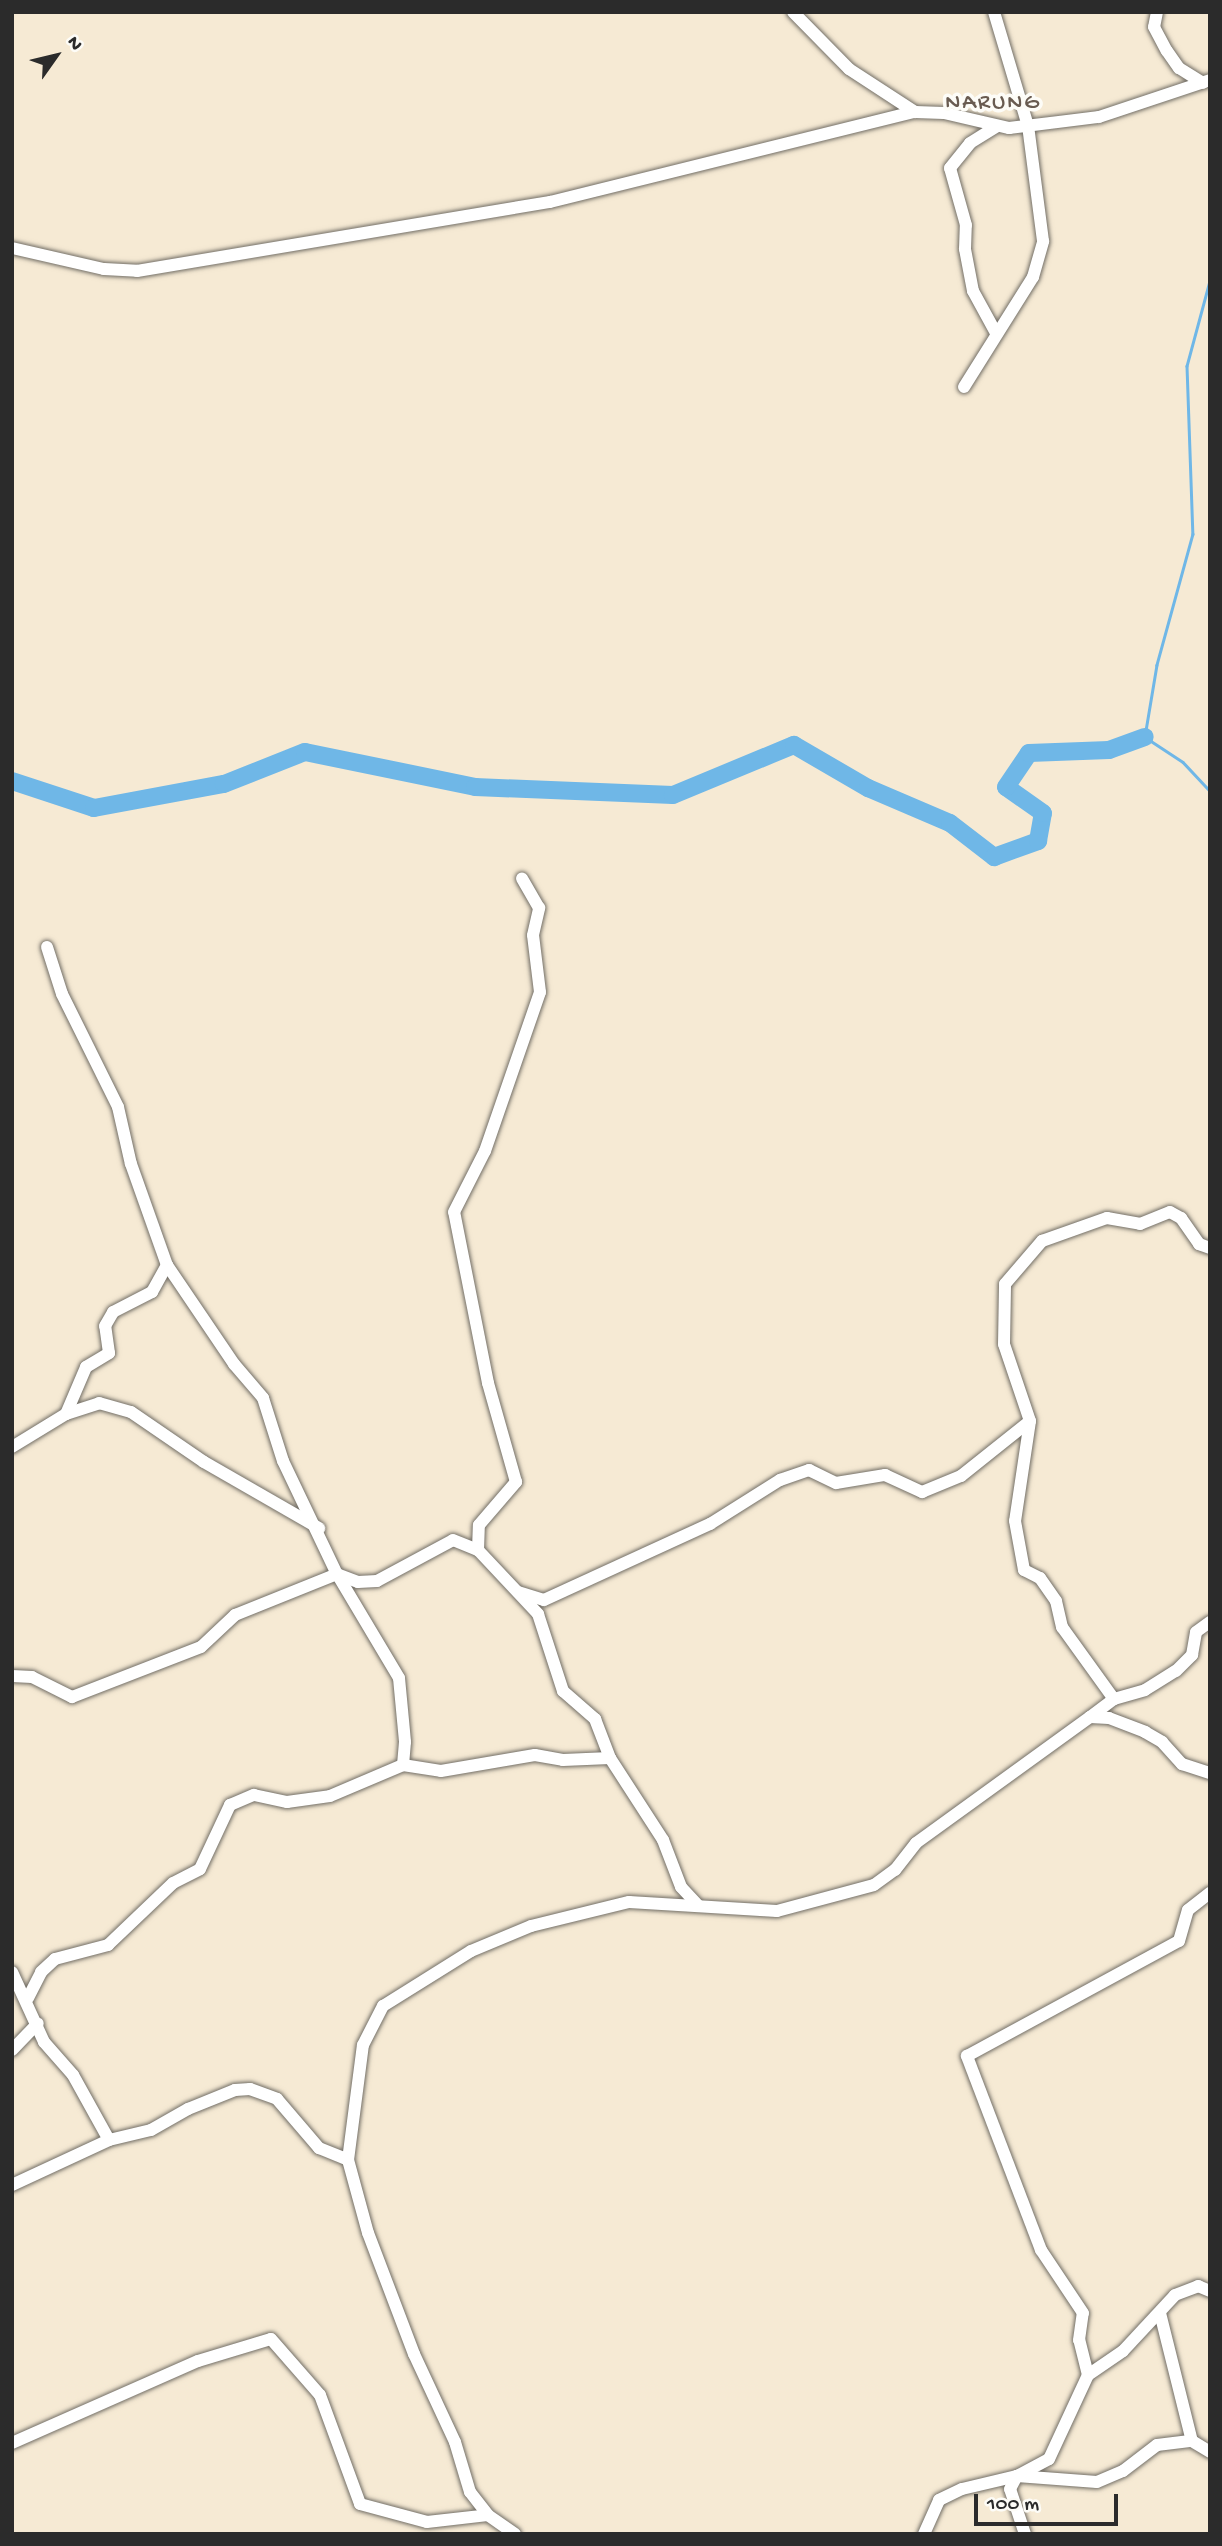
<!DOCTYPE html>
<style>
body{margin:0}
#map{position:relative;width:1222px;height:2546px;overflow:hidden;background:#f6ead4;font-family:"Gochi Hand",sans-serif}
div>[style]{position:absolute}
.stream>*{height:2.5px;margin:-1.25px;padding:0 1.25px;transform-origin:1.25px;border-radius:1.25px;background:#6fb7e7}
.river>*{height:18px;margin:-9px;padding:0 9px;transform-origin:9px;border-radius:9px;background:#6fb7e7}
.roads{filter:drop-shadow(0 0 2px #726e66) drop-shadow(0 0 2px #726e66)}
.minor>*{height:12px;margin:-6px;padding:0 6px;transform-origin:6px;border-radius:6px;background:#fff}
span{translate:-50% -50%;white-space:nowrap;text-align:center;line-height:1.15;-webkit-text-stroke:7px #fdfcf7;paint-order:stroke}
.quarter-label{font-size:23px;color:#695b50;letter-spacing:2px}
.frame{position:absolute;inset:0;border:14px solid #2b2b2b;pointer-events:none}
.north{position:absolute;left:21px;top:21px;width:70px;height:70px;-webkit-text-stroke:5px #fdfcf7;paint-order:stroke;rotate:56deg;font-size:19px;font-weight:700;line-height:28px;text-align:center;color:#2b2b2b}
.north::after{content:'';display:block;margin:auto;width:24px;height:32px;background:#2b2b2b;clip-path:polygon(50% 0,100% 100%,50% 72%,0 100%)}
.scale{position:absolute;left:974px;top:2494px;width:144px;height:32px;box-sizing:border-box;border:4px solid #2b2b2b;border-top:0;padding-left:9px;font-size:21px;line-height:24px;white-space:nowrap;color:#2b2b2b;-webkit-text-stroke:5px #fdfcf7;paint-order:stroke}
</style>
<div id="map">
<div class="stream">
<i style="left:1210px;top:281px;width:88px;rotate:105.1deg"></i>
<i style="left:1187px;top:366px;width:168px;rotate:88deg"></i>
<i style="left:1193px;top:534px;width:136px;rotate:105.4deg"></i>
<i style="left:1157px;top:665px;width:73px;rotate:99.5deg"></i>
<i style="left:1145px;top:737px;width:45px;rotate:33.3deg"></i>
<i style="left:1183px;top:762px;width:40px;rotate:47deg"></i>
</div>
<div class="river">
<i style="left:12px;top:781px;width:86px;rotate:18.2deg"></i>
<i style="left:94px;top:808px;width:132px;rotate:-10.5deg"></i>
<i style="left:224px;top:784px;width:87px;rotate:-21.6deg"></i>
<i style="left:305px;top:752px;width:174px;rotate:11.6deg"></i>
<i style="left:475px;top:787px;width:198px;rotate:2.3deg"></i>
<i style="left:673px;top:795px;width:131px;rotate:-22.5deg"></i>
<i style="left:794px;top:745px;width:86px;rotate:30.2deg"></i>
<i style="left:868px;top:788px;width:89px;rotate:23.1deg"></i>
<i style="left:950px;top:823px;width:56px;rotate:37.7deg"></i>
<i style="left:994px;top:857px;width:47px;rotate:-20deg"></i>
<i style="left:1038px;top:841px;width:28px;rotate:-80deg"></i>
<i style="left:1043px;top:813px;width:45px;rotate:-144.9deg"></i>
<i style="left:1006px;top:787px;width:41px;rotate:-55.9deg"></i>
<i style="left:1029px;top:753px;width:80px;rotate:-2.1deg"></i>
<i style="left:1109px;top:750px;width:38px;rotate:-20deg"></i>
</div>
<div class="roads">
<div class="minor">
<i style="left:793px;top:12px;width:80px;rotate:45.5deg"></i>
<i style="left:849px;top:69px;width:79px;rotate:33.1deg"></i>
<i style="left:1157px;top:12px;width:15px;rotate:101deg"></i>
<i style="left:1154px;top:27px;width:27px;rotate:62deg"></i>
<i style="left:1167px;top:51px;width:21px;rotate:55deg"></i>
<i style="left:1179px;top:68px;width:28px;rotate:32deg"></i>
<i style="left:12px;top:248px;width:94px;rotate:12.9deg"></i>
<i style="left:104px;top:269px;width:33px;rotate:3deg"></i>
<i style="left:137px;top:271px;width:419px;rotate:-9.5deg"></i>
<i style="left:550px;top:202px;width:376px;rotate:-13.9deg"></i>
<i style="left:915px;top:112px;width:29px;rotate:2deg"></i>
<i style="left:944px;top:113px;width:67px;rotate:13deg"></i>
<i style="left:1009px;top:128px;width:91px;rotate:-7deg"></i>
<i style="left:1099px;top:117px;width:117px;rotate:-18.4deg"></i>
<i style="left:996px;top:333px;width:48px;rotate:-118.7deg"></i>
<i style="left:973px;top:291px;width:43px;rotate:-100.8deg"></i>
<i style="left:965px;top:249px;width:24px;rotate:-88deg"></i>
<i style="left:966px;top:225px;width:59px;rotate:-105.7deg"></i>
<i style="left:950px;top:168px;width:32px;rotate:-51deg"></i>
<i style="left:970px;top:143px;width:31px;rotate:-32deg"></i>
<i style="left:964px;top:387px;width:130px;rotate:-57.9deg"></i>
<i style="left:1033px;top:277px;width:37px;rotate:-74deg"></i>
<i style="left:1043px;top:241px;width:116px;rotate:-97.4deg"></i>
<i style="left:1028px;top:126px;width:119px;rotate:-106.6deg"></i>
<i style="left:47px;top:947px;width:49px;rotate:72.3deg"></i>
<i style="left:62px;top:994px;width:126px;rotate:63.6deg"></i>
<i style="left:118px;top:1107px;width:58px;rotate:77.2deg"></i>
<i style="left:131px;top:1164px;width:107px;rotate:70.4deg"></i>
<i style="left:167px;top:1265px;width:120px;rotate:55.9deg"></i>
<i style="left:234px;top:1364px;width:45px;rotate:49.5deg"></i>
<i style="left:263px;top:1398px;width:66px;rotate:72.4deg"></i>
<i style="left:283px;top:1461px;width:125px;rotate:64.5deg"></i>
<i style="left:337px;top:1574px;width:22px;rotate:21deg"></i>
<i style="left:358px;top:1582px;width:19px;rotate:-3deg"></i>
<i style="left:377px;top:1581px;width:86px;rotate:-28.3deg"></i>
<i style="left:453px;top:1540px;width:27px;rotate:22deg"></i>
<i style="left:478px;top:1550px;width:88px;rotate:46.8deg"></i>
<i style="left:538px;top:1614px;width:81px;rotate:72deg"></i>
<i style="left:563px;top:1691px;width:43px;rotate:41.2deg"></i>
<i style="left:595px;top:1719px;width:42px;rotate:69deg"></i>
<i style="left:610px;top:1758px;width:98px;rotate:57.1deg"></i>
<i style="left:663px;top:1840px;width:50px;rotate:69deg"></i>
<i style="left:681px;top:1887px;width:26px;rotate:47deg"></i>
<i style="left:66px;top:1414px;width:51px;rotate:-66.9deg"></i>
<i style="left:86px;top:1367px;width:27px;rotate:-31deg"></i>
<i style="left:109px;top:1353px;width:27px;rotate:-98deg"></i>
<i style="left:105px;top:1326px;width:16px;rotate:-60deg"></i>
<i style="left:113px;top:1312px;width:44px;rotate:-27.1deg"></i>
<i style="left:152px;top:1292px;width:31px;rotate:-61deg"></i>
<i style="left:1030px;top:1421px;width:101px;rotate:98.5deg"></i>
<i style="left:1015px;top:1521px;width:50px;rotate:79.6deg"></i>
<i style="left:1024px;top:1570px;width:18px;rotate:27deg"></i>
<i style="left:1040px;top:1578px;width:28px;rotate:55deg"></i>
<i style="left:1056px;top:1601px;width:27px;rotate:77deg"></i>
<i style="left:1062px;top:1627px;width:89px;rotate:54.2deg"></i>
<i style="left:12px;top:1447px;width:63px;rotate:-31.4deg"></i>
<i style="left:66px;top:1414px;width:35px;rotate:-18deg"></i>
<i style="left:99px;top:1403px;width:33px;rotate:16deg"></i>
<i style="left:131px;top:1412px;width:88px;rotate:34.4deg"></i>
<i style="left:204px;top:1462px;width:133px;rotate:29.9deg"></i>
<i style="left:478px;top:1550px;width:25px;rotate:-88deg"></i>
<i style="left:479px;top:1525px;width:57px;rotate:-49.3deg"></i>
<i style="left:516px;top:1482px;width:103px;rotate:-105.8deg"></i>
<i style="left:488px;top:1383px;width:174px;rotate:-101.2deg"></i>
<i style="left:454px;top:1212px;width:68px;rotate:-63.1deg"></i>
<i style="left:485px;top:1151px;width:168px;rotate:-70.9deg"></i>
<i style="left:540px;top:992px;width:57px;rotate:-97deg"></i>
<i style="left:533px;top:935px;width:28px;rotate:-77deg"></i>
<i style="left:539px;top:908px;width:34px;rotate:-120deg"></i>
<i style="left:518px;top:1592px;width:27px;rotate:17deg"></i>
<i style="left:544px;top:1600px;width:183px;rotate:-24.6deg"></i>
<i style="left:710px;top:1524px;width:83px;rotate:-32.2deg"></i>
<i style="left:780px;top:1480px;width:31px;rotate:-19deg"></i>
<i style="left:809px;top:1470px;width:30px;rotate:26deg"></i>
<i style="left:836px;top:1483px;width:50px;rotate:-9.3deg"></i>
<i style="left:885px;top:1475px;width:41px;rotate:24.7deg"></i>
<i style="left:922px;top:1492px;width:42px;rotate:-22.3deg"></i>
<i style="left:961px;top:1476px;width:88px;rotate:-38.6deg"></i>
<i style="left:1030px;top:1421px;width:81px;rotate:-108.7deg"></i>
<i style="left:1004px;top:1344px;width:60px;rotate:-89deg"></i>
<i style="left:1005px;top:1284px;width:57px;rotate:-49.3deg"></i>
<i style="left:1042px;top:1241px;width:69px;rotate:-19.5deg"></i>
<i style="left:1107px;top:1218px;width:34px;rotate:10deg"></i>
<i style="left:1140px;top:1224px;width:32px;rotate:-22deg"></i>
<i style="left:1170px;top:1212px;width:13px;rotate:29deg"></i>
<i style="left:1181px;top:1218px;width:32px;rotate:55deg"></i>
<i style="left:1199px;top:1244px;width:12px;rotate:20deg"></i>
<i style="left:12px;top:1676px;width:20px;rotate:3deg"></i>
<i style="left:32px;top:1677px;width:45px;rotate:26.6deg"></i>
<i style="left:72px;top:1697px;width:138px;rotate:-21.2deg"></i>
<i style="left:201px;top:1647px;width:47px;rotate:-43.3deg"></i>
<i style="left:235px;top:1615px;width:110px;rotate:-21.9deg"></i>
<i style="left:337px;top:1574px;width:121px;rotate:59.2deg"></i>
<i style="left:399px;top:1678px;width:64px;rotate:84.6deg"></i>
<i style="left:405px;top:1742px;width:23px;rotate:95deg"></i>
<i style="left:1090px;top:1717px;width:30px;rotate:-37deg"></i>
<i style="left:1114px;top:1699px;width:32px;rotate:-16deg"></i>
<i style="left:1145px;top:1690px;width:36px;rotate:-32deg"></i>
<i style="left:1176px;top:1671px;width:23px;rotate:-45deg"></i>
<i style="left:1192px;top:1655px;width:23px;rotate:-80deg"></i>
<i style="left:1196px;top:1632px;width:17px;rotate:-36deg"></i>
<i style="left:12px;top:1972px;width:77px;rotate:65.4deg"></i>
<i style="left:44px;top:2042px;width:44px;rotate:48.7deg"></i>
<i style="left:73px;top:2075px;width:74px;rotate:61deg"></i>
<i style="left:28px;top:1998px;width:29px;rotate:-63deg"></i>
<i style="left:41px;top:1972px;width:19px;rotate:-43deg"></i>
<i style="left:55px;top:1959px;width:55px;rotate:-14.8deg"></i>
<i style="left:108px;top:1945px;width:90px;rotate:-43.6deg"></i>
<i style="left:173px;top:1883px;width:30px;rotate:-27deg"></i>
<i style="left:200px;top:1869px;width:71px;rotate:-64.9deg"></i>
<i style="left:230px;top:1805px;width:26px;rotate:-23deg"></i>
<i style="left:254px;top:1795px;width:34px;rotate:12deg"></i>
<i style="left:287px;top:1802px;width:43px;rotate:-7.9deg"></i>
<i style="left:330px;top:1796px;width:79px;rotate:-23deg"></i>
<i style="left:403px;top:1765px;width:38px;rotate:9deg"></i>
<i style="left:441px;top:1771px;width:95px;rotate:-9.7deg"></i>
<i style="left:535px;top:1755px;width:28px;rotate:10deg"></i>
<i style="left:563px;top:1760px;width:47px;rotate:-2.4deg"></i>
<i style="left:12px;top:2050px;width:37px;rotate:-46deg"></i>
<i style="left:12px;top:2185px;width:107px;rotate:-24.9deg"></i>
<i style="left:109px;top:2140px;width:43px;rotate:-13.4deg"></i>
<i style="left:151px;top:2130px;width:43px;rotate:-29.6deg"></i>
<i style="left:188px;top:2109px;width:51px;rotate:-22deg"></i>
<i style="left:235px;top:2090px;width:15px;rotate:-4deg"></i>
<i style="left:250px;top:2089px;width:29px;rotate:20deg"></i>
<i style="left:277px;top:2099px;width:65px;rotate:49.4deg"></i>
<i style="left:319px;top:2148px;width:31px;rotate:22deg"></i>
<i style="left:1160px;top:2313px;width:132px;rotate:76deg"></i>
<i style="left:1192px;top:2441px;width:21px;rotate:31deg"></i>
<i style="left:1088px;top:2375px;width:42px;rotate:-34.4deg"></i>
<i style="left:1123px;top:2351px;width:76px;rotate:-47.1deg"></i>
<i style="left:1175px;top:2295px;width:25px;rotate:-21deg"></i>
<i style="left:1198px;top:2286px;width:13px;rotate:23deg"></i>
<i style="left:12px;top:2443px;width:203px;rotate:-23.8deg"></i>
<i style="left:198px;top:2361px;width:76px;rotate:-16.8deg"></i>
<i style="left:271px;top:2339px;width:74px;rotate:48.8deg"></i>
<i style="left:320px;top:2395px;width:116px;rotate:69.8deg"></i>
<i style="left:360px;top:2504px;width:69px;rotate:15deg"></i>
<i style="left:427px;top:2522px;width:61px;rotate:-6.5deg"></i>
<i style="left:515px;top:2534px;width:33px;rotate:-145deg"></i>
<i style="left:488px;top:2515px;width:29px;rotate:-128deg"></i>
<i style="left:470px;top:2492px;width:52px;rotate:-106.7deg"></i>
<i style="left:455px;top:2442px;width:97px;rotate:-115deg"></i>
<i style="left:414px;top:2354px;width:129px;rotate:-110.8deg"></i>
<i style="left:368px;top:2233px;width:76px;rotate:-105.3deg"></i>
<i style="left:348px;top:2160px;width:116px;rotate:-82.6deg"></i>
<i style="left:363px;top:2045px;width:44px;rotate:-62.9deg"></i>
<i style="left:383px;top:2006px;width:104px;rotate:-32deg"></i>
<i style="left:471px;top:1951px;width:65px;rotate:-22.6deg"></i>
<i style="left:531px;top:1926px;width:101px;rotate:-13.8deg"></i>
<i style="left:629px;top:1902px;width:148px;rotate:3.5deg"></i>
<i style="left:777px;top:1911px;width:100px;rotate:-15deg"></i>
<i style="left:874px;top:1885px;width:26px;rotate:-36deg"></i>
<i style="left:895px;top:1870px;width:34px;rotate:-52deg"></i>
<i style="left:916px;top:1843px;width:215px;rotate:-35.9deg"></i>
<i style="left:1090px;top:1717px;width:19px;rotate:3deg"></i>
<i style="left:1109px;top:1718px;width:39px;rotate:21deg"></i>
<i style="left:1145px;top:1732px;width:20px;rotate:30deg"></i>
<i style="left:1162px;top:1742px;width:30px;rotate:48deg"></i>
<i style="left:1182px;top:1764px;width:29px;rotate:18deg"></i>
<i style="left:924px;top:2534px;width:37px;rotate:-66deg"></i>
<i style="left:939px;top:2500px;width:25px;rotate:-26deg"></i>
<i style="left:962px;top:2489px;width:57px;rotate:-13.3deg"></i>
<i style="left:1017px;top:2476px;width:36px;rotate:-28deg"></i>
<i style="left:1049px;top:2459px;width:93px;rotate:-65.1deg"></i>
<i style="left:1088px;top:2375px;width:36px;rotate:-104deg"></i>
<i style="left:1079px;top:2340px;width:27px;rotate:-82deg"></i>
<i style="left:1083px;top:2313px;width:76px;rotate:-123.7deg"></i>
<i style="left:1041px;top:2250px;width:208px;rotate:-110.9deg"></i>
<i style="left:967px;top:2056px;width:241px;rotate:-28.5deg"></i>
<i style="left:1179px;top:1941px;width:32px;rotate:-74deg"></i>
<i style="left:1188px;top:1910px;width:28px;rotate:-38deg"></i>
<i style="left:1025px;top:2534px;width:47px;rotate:-108.4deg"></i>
<i style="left:1010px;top:2489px;width:15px;rotate:-62deg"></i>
<i style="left:1017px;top:2476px;width:80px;rotate:4.3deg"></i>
<i style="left:1097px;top:2482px;width:28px;rotate:-23deg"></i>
<i style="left:1123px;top:2471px;width:43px;rotate:-37.4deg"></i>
<i style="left:1157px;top:2445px;width:35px;rotate:-7deg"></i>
</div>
</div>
<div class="quarter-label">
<span style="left:993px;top:104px">NARUNG</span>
</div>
<div class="frame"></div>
<div class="north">N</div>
<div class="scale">100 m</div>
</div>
